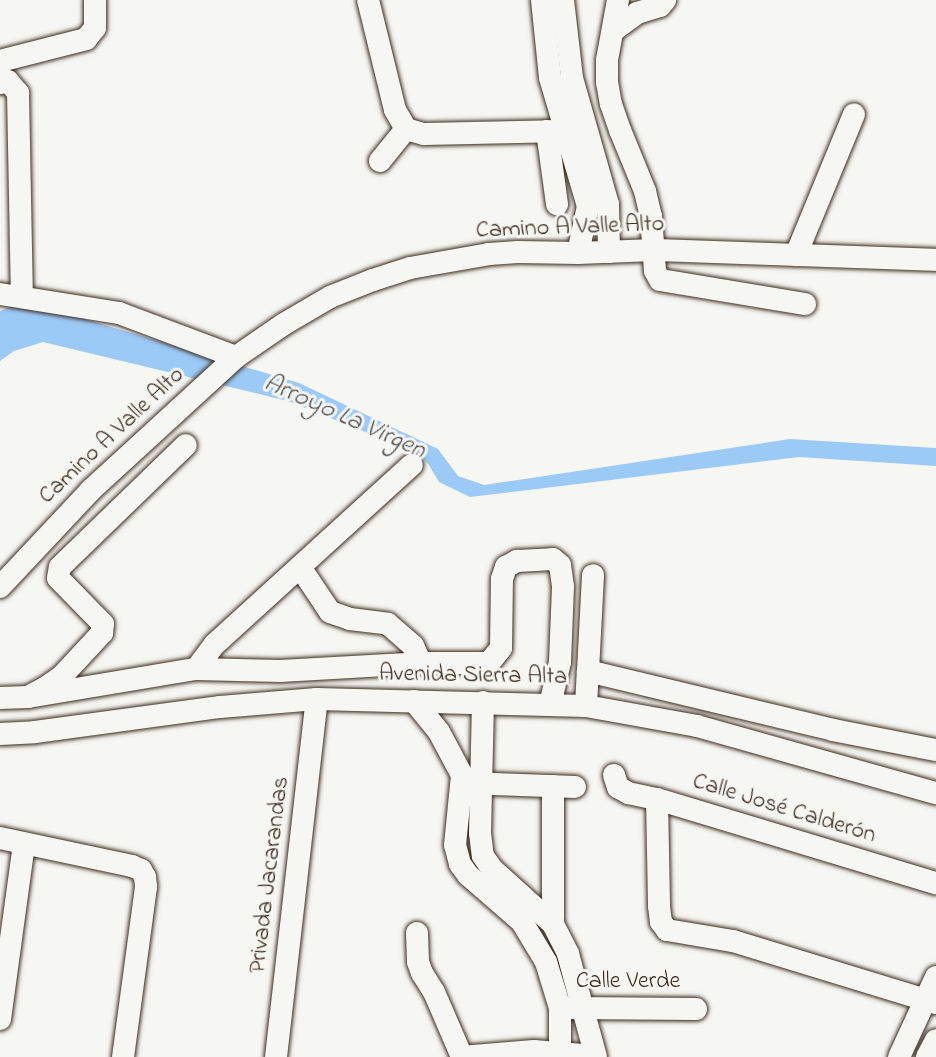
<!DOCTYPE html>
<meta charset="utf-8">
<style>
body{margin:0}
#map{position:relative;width:936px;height:1057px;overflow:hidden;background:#f6f6f2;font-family:"Indie Flower",sans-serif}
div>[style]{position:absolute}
.water>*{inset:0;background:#9ccaf7}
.roads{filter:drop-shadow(0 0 2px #3b2a1e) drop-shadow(0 0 2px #3b2a1e)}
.minor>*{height:22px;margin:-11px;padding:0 11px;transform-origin:11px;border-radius:11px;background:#f6f6f2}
span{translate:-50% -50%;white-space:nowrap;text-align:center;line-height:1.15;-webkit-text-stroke:6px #f6f6f2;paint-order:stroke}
.street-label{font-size:24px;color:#3b2a1e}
.water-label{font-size:26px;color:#535254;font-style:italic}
</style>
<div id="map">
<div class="water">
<i style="clip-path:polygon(13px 306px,41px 306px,299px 383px,438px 449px,458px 476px,484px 485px,790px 439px,936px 448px,936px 466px,799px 457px,470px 497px,439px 482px,429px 465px,418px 453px,288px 401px,43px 342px,14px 351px,0 361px,0 311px)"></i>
</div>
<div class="roads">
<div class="minor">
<i style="left:368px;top:0;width:113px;rotate:76.2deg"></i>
<i style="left:395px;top:110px;width:22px;rotate:60deg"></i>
<i style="left:406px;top:129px;width:19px;rotate:16deg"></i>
<i style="left:424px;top:134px;width:142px;rotate:-1.2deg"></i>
<i style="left:566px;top:131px;width:18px;rotate:-13deg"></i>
<i style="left:542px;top:0;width:78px;rotate:84.1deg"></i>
<i style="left:550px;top:78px;width:134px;rotate:73.5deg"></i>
<i style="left:588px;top:206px;width:48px;rotate:102deg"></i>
<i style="left:563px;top:0;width:79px;rotate:83.4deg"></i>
<i style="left:572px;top:78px;width:131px;rotate:74.1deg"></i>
<i style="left:608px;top:204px;width:48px;rotate:88.8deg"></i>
<i style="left:618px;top:0;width:61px;rotate:100.4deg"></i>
<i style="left:607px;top:60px;width:22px;rotate:90deg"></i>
<i style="left:607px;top:82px;width:22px;rotate:80deg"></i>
<i style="left:611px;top:104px;width:28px;rotate:71deg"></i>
<i style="left:620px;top:130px;width:66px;rotate:67.7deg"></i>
<i style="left:645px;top:191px;width:26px;rotate:77deg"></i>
<i style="left:651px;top:216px;width:55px;rotate:85.8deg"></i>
<i style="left:655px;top:271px;width:10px;rotate:61deg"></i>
<i style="left:660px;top:280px;width:147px;rotate:9.4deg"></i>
<i style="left:614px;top:30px;width:29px;rotate:-36deg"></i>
<i style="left:637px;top:13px;width:24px;rotate:-17deg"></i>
<i style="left:660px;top:6px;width:8px;rotate:-50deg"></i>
<i style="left:0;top:61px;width:89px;rotate:-14.3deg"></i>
<i style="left:86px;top:39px;width:14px;rotate:-51deg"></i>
<i style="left:95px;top:28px;width:28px;rotate:-90deg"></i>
<i style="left:0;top:83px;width:8px;rotate:-14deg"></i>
<i style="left:8px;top:81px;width:16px;rotate:50deg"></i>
<i style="left:18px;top:93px;width:203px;rotate:88.9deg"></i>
<i style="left:547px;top:131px;width:74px;rotate:82.2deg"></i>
<i style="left:380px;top:161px;width:41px;rotate:-50.9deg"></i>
<i style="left:796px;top:255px;width:152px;rotate:-67.6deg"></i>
<i style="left:0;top:294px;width:121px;rotate:9.1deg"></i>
<i style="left:119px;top:313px;width:125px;rotate:20.6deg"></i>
<i style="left:300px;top:567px;width:54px;rotate:56.3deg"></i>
<i style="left:330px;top:612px;width:21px;rotate:19deg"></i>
<i style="left:350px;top:619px;width:38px;rotate:7deg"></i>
<i style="left:388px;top:624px;width:33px;rotate:41deg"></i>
<i style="left:413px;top:646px;width:19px;rotate:65deg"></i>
<i style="left:0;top:587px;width:133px;rotate:-46.8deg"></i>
<i style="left:91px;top:490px;width:197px;rotate:-42.5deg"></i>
<i style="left:236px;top:357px;width:58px;rotate:-34.5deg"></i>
<i style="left:284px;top:324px;width:53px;rotate:-30.4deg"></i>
<i style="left:330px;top:297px;width:46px;rotate:-21.6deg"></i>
<i style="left:373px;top:280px;width:39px;rotate:-18deg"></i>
<i style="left:410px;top:268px;width:80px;rotate:-10deg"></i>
<i style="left:489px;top:254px;width:29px;rotate:-4deg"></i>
<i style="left:518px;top:252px;width:60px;rotate:1deg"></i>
<i style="left:578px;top:253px;width:76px;rotate:-2.3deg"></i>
<i style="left:654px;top:250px;width:282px;rotate:2deg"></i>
<i style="left:196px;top:669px;width:84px;rotate:1.4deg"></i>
<i style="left:280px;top:671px;width:141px;rotate:-3.2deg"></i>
<i style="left:421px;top:663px;width:68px"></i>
<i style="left:489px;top:663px;width:19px;rotate:-51deg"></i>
<i style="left:501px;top:648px;width:69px;rotate:-89.2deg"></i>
<i style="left:502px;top:579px;width:13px;rotate:-72deg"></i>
<i style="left:506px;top:567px;width:13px;rotate:-29deg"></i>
<i style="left:517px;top:561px;width:36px;rotate:-3deg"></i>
<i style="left:553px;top:559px;width:9px;rotate:41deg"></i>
<i style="left:560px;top:565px;width:22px;rotate:82deg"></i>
<i style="left:563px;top:587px;width:75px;rotate:92.3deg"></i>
<i style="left:560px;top:662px;width:44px;rotate:103.1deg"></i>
<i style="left:588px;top:671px;width:96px;rotate:-87deg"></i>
<i style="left:28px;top:697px;width:170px;rotate:-9.5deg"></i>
<i style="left:196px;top:669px;width:31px;rotate:-53deg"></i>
<i style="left:215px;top:644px;width:266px;rotate:-42.3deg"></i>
<i style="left:0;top:698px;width:28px;rotate:-2deg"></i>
<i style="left:28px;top:697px;width:19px;rotate:-28deg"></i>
<i style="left:45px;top:688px;width:21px;rotate:-35deg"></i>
<i style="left:62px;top:676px;width:59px;rotate:-47.1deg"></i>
<i style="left:102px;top:633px;width:9px;rotate:-84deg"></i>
<i style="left:103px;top:624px;width:64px;rotate:-134.4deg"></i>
<i style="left:58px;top:578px;width:11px;rotate:-80deg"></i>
<i style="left:60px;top:567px;width:175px;rotate:-44.1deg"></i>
<i style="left:414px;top:701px;width:40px;rotate:51deg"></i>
<i style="left:439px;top:732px;width:49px;rotate:61.9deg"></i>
<i style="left:462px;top:775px;width:70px;rotate:95.7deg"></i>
<i style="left:455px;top:845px;width:20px;rotate:75deg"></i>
<i style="left:460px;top:864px;width:14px;rotate:54deg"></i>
<i style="left:468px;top:875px;width:72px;rotate:41deg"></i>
<i style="left:522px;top:922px;width:47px;rotate:59deg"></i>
<i style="left:546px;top:962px;width:48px;rotate:73.1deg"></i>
<i style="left:560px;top:1008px;width:44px;rotate:90deg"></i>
<i style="left:483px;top:702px;width:131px;rotate:91.3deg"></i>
<i style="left:480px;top:833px;width:23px;rotate:83deg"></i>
<i style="left:483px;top:856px;width:16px;rotate:55deg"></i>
<i style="left:492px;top:869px;width:82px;rotate:42deg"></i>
<i style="left:553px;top:924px;width:34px;rotate:63deg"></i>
<i style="left:568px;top:954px;width:107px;rotate:74.8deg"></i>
<i style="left:586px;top:706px;width:35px;rotate:-87deg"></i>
<i style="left:588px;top:671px;width:252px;rotate:13.5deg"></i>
<i style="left:833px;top:730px;width:105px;rotate:11deg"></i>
<i style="left:0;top:734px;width:35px;rotate:-3deg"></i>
<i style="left:35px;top:732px;width:187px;rotate:-7.7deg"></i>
<i style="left:220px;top:707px;width:97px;rotate:-4.7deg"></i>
<i style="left:317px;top:699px;width:269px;rotate:1.5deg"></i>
<i style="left:586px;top:706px;width:113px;rotate:10.2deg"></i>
<i style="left:697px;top:726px;width:248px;rotate:15.7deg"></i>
<i style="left:614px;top:775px;width:13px;rotate:72deg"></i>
<i style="left:618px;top:787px;width:12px;rotate:31deg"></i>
<i style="left:628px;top:793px;width:30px;rotate:12deg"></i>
<i style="left:657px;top:799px;width:291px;rotate:16.8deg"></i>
<i style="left:467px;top:783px;width:108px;rotate:2.1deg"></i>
<i style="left:553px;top:786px;width:138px;rotate:90deg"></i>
<i style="left:657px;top:799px;width:107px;rotate:88.9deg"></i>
<i style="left:659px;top:906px;width:16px;rotate:83deg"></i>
<i style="left:661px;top:922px;width:10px;rotate:53deg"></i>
<i style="left:667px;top:930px;width:67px;rotate:9.5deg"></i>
<i style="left:733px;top:941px;width:212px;rotate:17deg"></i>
<i style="left:0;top:838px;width:135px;rotate:12deg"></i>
<i style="left:132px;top:866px;width:10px;rotate:24deg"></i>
<i style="left:141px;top:870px;width:8px;rotate:60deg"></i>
<i style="left:145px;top:877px;width:10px;rotate:84deg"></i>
<i style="left:146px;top:887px;width:172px;rotate:97.7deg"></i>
<i style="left:417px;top:933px;width:29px;rotate:88deg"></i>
<i style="left:418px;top:962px;width:12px;rotate:70deg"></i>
<i style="left:422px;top:973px;width:22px;rotate:58deg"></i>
<i style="left:434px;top:992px;width:71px;rotate:66.7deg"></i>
<i style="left:570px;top:1008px;width:126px;rotate:0.5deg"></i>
<i style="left:0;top:1019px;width:177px;rotate:-82.2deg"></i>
<i style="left:276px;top:1057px;width:360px;rotate:-83.5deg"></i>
<i style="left:461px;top:1057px;width:73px;rotate:-4.7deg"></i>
<i style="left:534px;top:1051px;width:61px;rotate:4.7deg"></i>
<i style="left:899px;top:1057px;width:88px;rotate:-65.2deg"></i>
<i style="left:927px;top:1057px;width:19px;rotate:-62deg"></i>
</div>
</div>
<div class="street-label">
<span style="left:570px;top:228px;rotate:-2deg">Camino A Valle Alto</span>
<span style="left:112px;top:436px;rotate:-43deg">Camino A Valle Alto</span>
<span style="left:473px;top:676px;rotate:1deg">Avenida Sierra Alta</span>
<span style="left:784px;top:809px;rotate:17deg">Calle José Calderón</span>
<span style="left:270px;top:875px;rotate:-83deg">Privada Jacarandas</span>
<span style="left:628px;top:982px">Calle Verde</span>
</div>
<div class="water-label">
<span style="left:344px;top:418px;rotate:24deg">Arroyo La Virgen</span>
</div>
</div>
